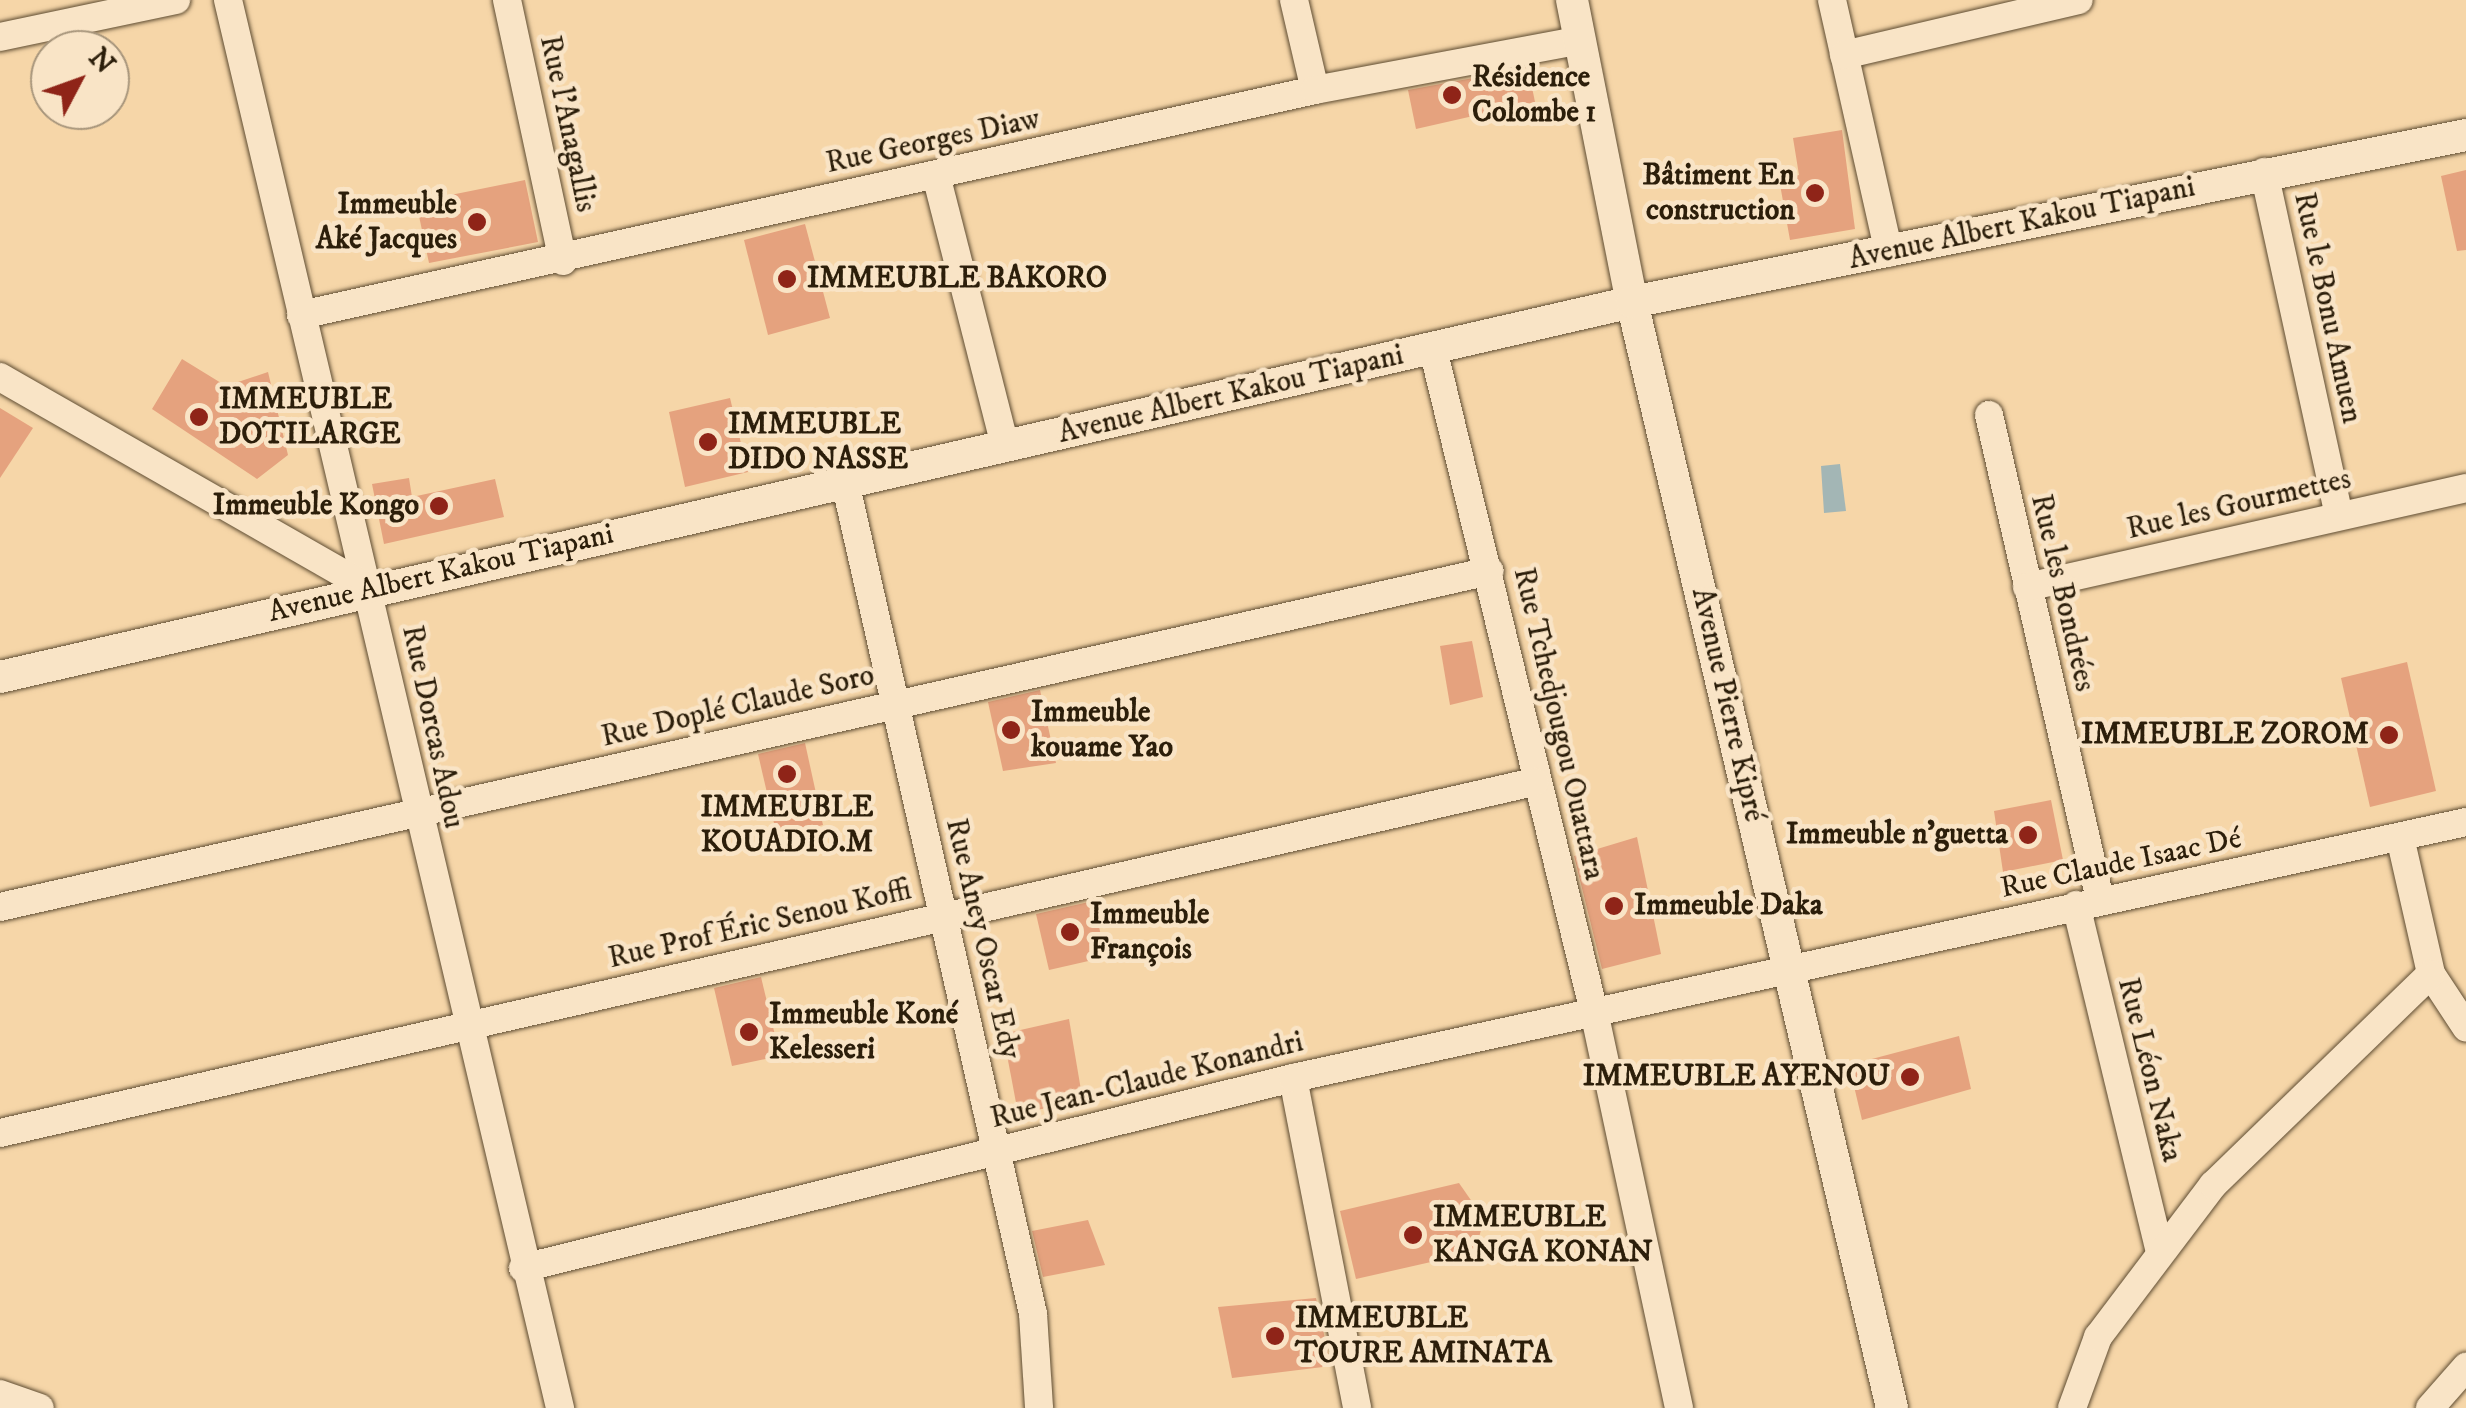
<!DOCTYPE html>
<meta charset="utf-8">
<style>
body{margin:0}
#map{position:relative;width:2466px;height:1408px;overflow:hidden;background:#f6d6a8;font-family:"IM FELL DW Pica",serif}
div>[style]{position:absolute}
.water>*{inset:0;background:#a3b6b5}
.building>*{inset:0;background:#e5a27e}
.roads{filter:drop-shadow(0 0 2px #5e4c32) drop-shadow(0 0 2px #5e4c32)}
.minor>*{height:28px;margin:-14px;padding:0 14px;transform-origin:14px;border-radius:14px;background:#f9e4c6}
.tertiary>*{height:32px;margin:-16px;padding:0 16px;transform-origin:16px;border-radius:16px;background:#f9e4c6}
.dots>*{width:28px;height:28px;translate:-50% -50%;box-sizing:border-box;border:5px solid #f9e4c6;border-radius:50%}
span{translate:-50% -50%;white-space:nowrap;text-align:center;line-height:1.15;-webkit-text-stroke:9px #f9e4c6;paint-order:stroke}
.poi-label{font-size:30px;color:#2c1e0a;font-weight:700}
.left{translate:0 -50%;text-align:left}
.right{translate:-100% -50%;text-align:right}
.street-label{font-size:30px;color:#2c1e0a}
.north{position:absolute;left:30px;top:30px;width:100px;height:100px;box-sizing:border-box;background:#f9e4c6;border:2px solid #a7957b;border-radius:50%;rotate:49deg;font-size:28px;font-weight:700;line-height:40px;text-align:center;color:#2c1e0a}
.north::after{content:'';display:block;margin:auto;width:35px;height:45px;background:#8f2418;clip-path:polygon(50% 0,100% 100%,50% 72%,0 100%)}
</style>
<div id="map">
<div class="water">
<i style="clip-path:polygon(1840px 464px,1846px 511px,1824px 513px,1821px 466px)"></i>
</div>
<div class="building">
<i style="clip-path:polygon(1528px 68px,1535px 102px,1416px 129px,1408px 90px)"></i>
<i style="clip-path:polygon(1842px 130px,1855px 229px,1790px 240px,1779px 179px,1799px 175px,1793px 138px)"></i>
<i style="clip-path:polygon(2466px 170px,2466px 250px,2457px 251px,2441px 176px)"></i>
<i style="clip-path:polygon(525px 180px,538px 242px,429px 263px,416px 202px)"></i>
<i style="clip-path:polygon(805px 224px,830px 318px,768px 335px,744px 240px)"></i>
<i style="clip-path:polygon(182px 359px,226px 386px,268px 372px,288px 455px,257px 479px,152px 409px)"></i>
<i style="clip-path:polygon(730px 398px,748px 472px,685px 487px,669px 412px)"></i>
<i style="clip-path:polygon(0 408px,33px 428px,0 478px)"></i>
<i style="clip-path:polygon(409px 478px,412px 497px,495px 479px,504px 517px,384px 544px,372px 484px)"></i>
<i style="clip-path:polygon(1472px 641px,1483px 697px,1450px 705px,1440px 646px)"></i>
<i style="clip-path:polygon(2407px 662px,2436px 791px,2370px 807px,2341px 678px)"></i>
<i style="clip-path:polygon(1040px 690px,1056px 763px,1003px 771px,988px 702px)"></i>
<i style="clip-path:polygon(805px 743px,823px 825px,777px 836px,758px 754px)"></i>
<i style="clip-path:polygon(2051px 800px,2063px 860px,2003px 872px,1994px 811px)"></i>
<i style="clip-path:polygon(1637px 837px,1661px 954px,1602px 969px,1574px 856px)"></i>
<i style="clip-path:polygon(1093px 901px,1106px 957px,1049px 970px,1036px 914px)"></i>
<i style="clip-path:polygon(761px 977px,780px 1056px,732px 1066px,714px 988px)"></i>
<i style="clip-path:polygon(1069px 1019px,1083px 1102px,1018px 1113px,1003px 1034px)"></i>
<i style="clip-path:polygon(1959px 1036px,1971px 1089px,1862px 1120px,1849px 1065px)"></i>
<i style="clip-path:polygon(1459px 1183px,1484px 1219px,1475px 1252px,1356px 1279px,1340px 1211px)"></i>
<i style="clip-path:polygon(1088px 1220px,1105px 1265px,1043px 1277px,1032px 1231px)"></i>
<i style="clip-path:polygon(1316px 1298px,1331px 1366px,1232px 1378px,1218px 1307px)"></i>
</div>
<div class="roads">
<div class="minor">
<i style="left:228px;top:0;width:1447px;rotate:76.73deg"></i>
<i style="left:507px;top:0;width:267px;rotate:77.9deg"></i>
<i style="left:1294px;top:0;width:92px;rotate:76.9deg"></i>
<i style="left:1832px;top:0;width:259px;rotate:77.3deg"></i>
<i style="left:0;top:37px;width:180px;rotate:-11.9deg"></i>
<i style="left:1844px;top:55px;width:241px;rotate:-13.2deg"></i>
<i style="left:2264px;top:172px;width:352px;rotate:77.7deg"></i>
<i style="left:936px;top:175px;width:280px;rotate:75.7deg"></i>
<i style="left:301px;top:315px;width:1039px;rotate:-12.51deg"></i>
<i style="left:1315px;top:90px;width:271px;rotate:-10.6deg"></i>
<i style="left:1433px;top:349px;width:686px;rotate:76.35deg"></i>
<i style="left:1595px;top:1016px;width:401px;rotate:77.9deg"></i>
<i style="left:0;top:377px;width:425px;rotate:29.8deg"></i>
<i style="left:1989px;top:415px;width:499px;rotate:77.1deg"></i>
<i style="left:846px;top:486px;width:849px;rotate:77.27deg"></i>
<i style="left:1033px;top:1314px;width:94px;rotate:86.3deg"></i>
<i style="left:2027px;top:587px;width:450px;rotate:-12.7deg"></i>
<i style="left:2400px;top:837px;width:140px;rotate:77.2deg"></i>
<i style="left:2431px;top:974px;width:64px;rotate:56.6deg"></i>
<i style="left:2076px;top:905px;width:356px;rotate:76.4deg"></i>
<i style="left:0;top:907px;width:1527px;rotate:-12.71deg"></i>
<i style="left:1293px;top:1078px;width:336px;rotate:79deg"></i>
<i style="left:0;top:1133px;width:1574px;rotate:-12.89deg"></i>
<i style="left:523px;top:1268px;width:793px;rotate:-13.86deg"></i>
<i style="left:1293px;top:1078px;width:1201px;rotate:-12.31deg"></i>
<i style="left:0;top:1394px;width:42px;rotate:19.3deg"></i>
<i style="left:2072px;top:1408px;width:76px;rotate:-69.9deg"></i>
<i style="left:2098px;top:1337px;width:191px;rotate:-52.9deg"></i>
<i style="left:2213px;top:1185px;width:303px;rotate:-44.1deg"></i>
<i style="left:2430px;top:1408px;width:55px;rotate:-48.7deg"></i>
</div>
<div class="tertiary">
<i style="left:1572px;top:0;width:308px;rotate:78.8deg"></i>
<i style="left:1632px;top:302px;width:1136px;rotate:76.77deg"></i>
<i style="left:0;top:677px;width:1675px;rotate:-12.94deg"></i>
<i style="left:1632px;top:302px;width:851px;rotate:-11.32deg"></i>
</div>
</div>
<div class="dots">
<i style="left:1452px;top:95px;background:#8f2418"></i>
<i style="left:1815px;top:193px;background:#8f2418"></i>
<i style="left:477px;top:222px;background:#8f2418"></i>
<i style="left:787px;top:279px;background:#8f2418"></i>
<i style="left:199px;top:417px;background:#8f2418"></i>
<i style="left:708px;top:442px;background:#8f2418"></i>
<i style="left:439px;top:506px;background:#8f2418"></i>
<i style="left:1011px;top:730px;background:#8f2418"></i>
<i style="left:2389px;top:735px;background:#8f2418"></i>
<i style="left:787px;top:774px;background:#8f2418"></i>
<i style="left:2028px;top:835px;background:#8f2418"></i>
<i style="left:1614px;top:906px;background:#8f2418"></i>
<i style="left:1070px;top:932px;background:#8f2418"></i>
<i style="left:749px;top:1032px;background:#8f2418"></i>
<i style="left:1910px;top:1077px;background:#8f2418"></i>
<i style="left:1413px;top:1235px;background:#8f2418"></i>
<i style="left:1275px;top:1336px;background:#8f2418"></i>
</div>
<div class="poi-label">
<span class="left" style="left:1472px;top:95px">Résidence<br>Colombe 1</span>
<span class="right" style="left:1795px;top:193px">Bâtiment En<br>construction</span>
<span class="right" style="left:457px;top:222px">Immeuble<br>Aké Jacques</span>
<span class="left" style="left:807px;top:279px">IMMEUBLE BAKORO</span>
<span class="left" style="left:219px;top:417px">IMMEUBLE<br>DOTILARGE</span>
<span class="left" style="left:728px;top:442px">IMMEUBLE<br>DIDO NASSE</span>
<span class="right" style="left:419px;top:506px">Immeuble Kongo</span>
<span class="left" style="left:1031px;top:730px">Immeuble<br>kouame Yao</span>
<span class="right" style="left:2369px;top:735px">IMMEUBLE ZOROM</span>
<span style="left:787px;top:825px">IMMEUBLE<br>KOUADIO.M</span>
<span class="right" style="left:2008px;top:835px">Immeuble n'guetta</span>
<span class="left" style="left:1634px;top:906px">Immeuble Daka</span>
<span class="left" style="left:1090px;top:932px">Immeuble<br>François</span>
<span class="left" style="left:769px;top:1032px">Immeuble Koné<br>Kelesseri</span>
<span class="right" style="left:1890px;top:1077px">IMMEUBLE AYENOU</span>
<span class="left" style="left:1433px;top:1235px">IMMEUBLE<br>KANGA KONAN</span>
<span class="left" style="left:1295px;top:1336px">IMMEUBLE<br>TOURE AMINATA</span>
</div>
<div class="street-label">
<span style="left:567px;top:124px;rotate:78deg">Rue l'Anagallis</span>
<span style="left:933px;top:142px;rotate:-12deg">Rue Georges Diaw</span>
<span style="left:2022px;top:224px;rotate:-12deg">Avenue Albert Kakou Tiapani</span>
<span style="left:2327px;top:308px;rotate:78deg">Rue le Bonu Amuen</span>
<span style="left:1231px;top:395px;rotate:-13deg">Avenue Albert Kakou Tiapani</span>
<span style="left:2239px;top:505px;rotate:-13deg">Rue les Gourmettes</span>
<span style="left:441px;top:574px;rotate:-13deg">Avenue Albert Kakou Tiapani</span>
<span style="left:2062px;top:593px;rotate:77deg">Rue les Bondrées</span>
<span style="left:1727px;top:705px;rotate:77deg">Avenue Pierre Kipré</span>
<span style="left:738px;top:707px;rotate:-13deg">Rue Doplé Claude Soro</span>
<span style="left:1558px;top:724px;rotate:77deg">Rue Tchedjougou Ouattara</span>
<span style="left:432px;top:727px;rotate:78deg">Rue Dorcas Adou</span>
<span style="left:2121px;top:864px;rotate:-12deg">Rue Claude Isaac Dé</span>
<span style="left:760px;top:925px;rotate:-13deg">Rue Prof Éric Senou Koffi</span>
<span style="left:982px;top:939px;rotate:77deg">Rue Aney Oscar Edy</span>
<span style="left:2149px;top:1070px;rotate:76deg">Rue Léon Naka</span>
<span style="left:1147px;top:1081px;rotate:-14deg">Rue Jean-Claude Konandri</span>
</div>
<div class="north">N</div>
</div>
